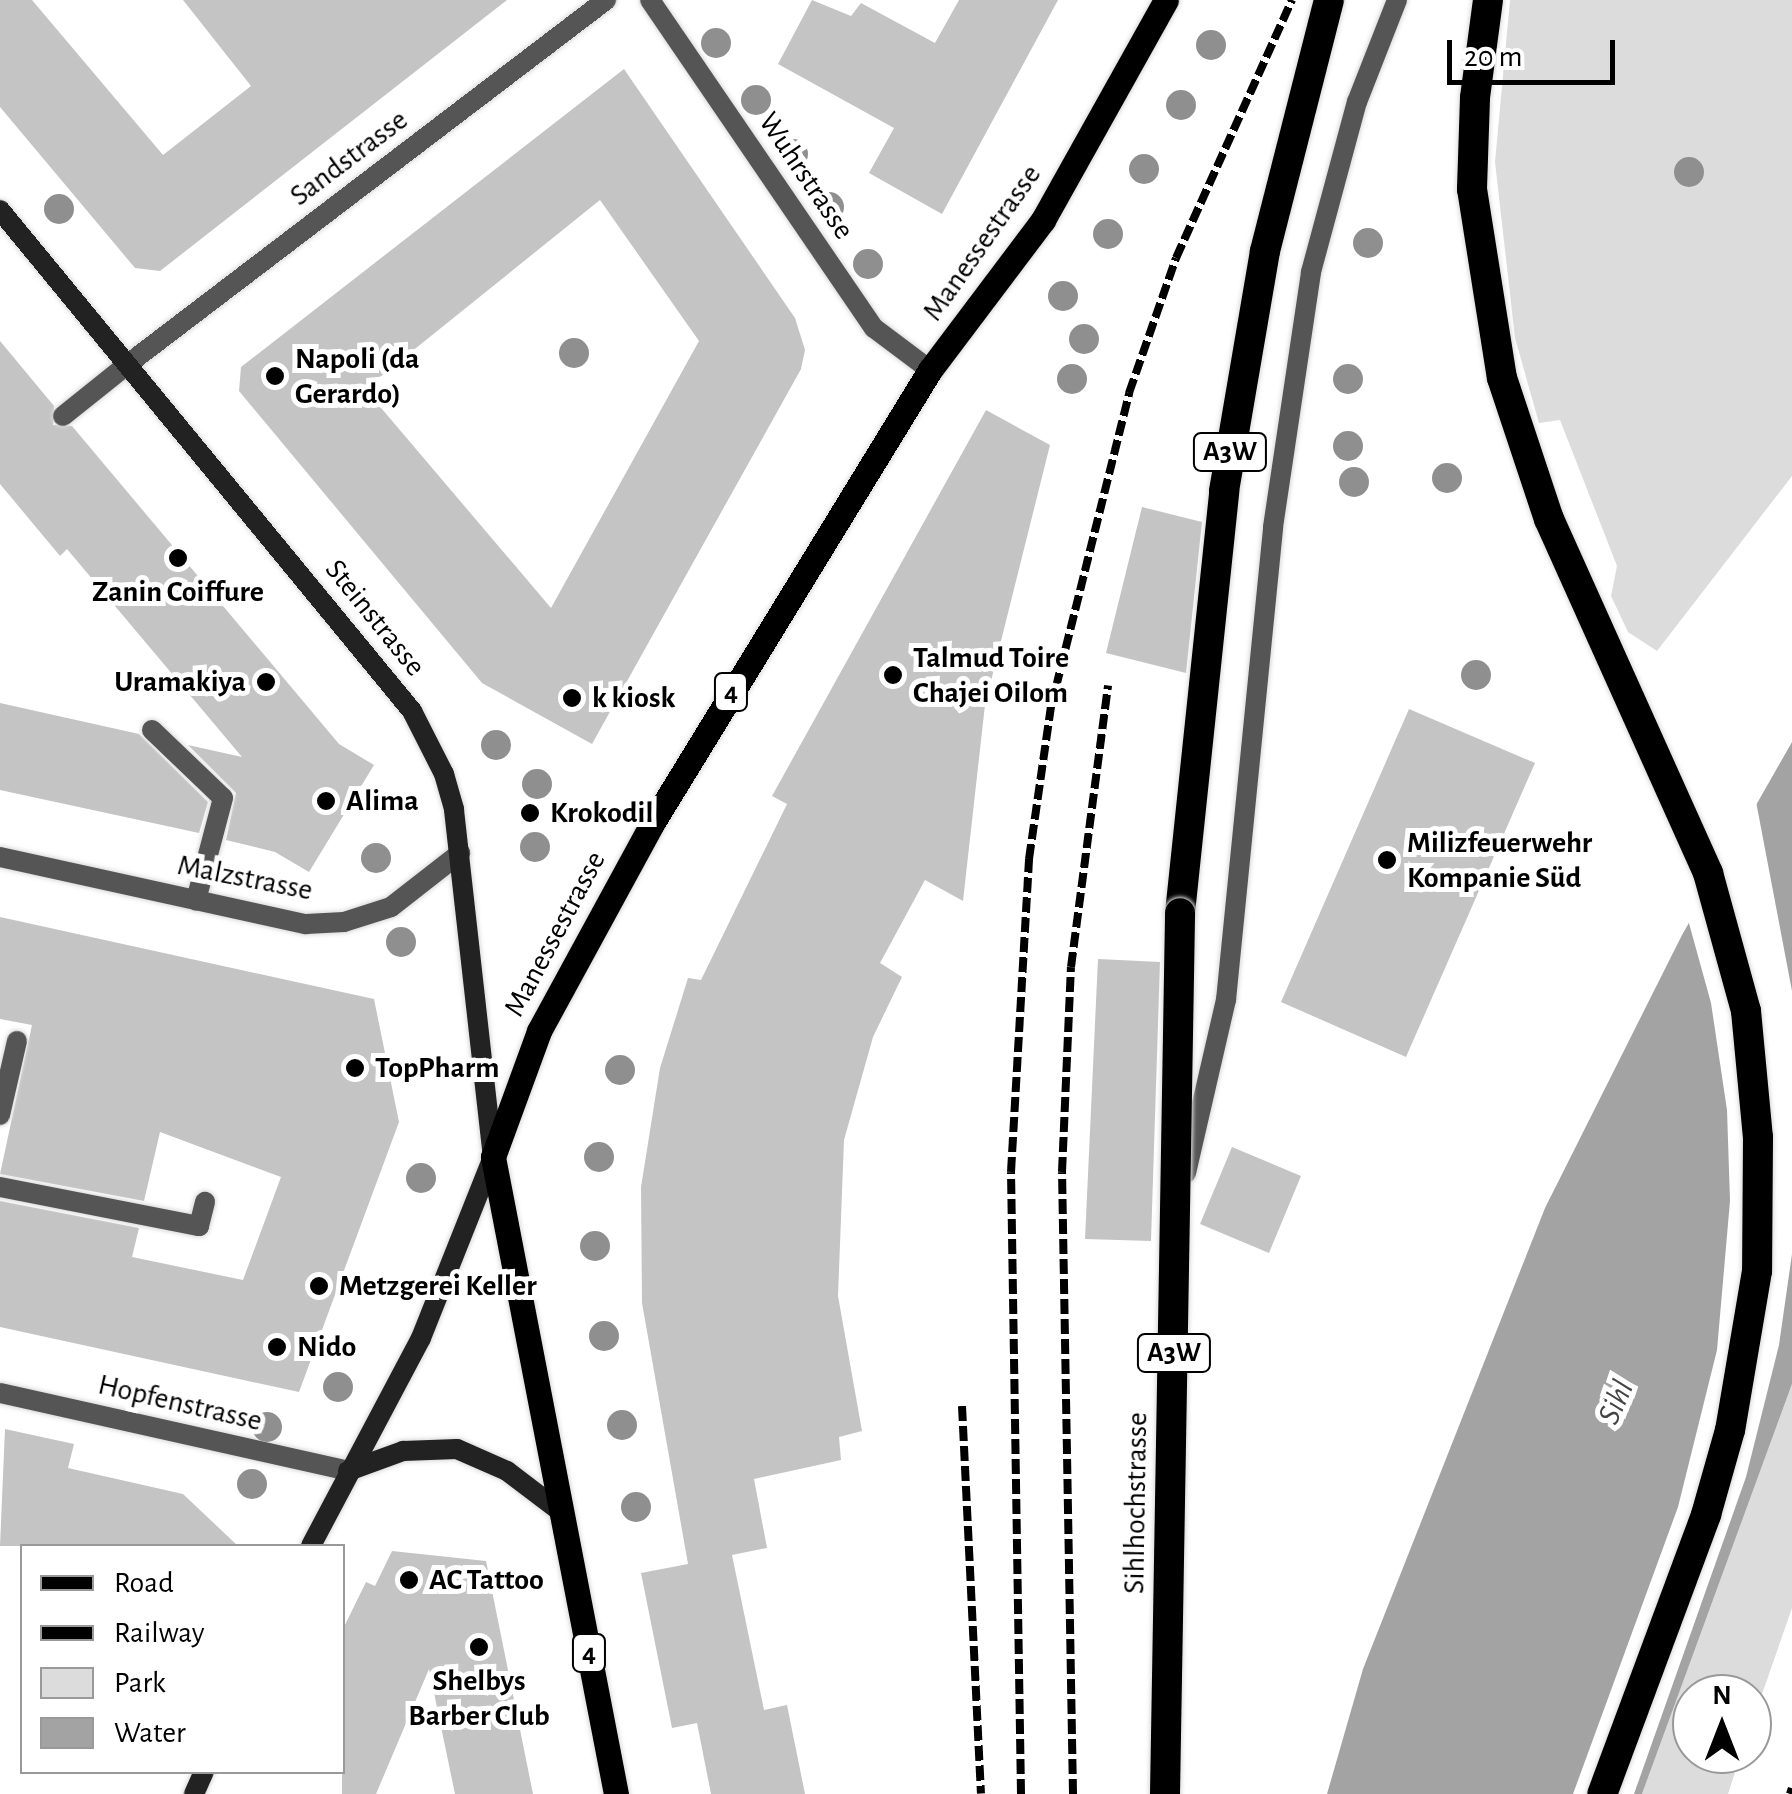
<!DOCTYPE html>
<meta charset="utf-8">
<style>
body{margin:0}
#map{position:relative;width:1792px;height:1794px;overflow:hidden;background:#fff;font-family:"Alegreya Sans",sans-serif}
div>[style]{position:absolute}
.green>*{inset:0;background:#dcdcdc}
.water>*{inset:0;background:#a3a3a3}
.pier>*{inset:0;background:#fff}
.building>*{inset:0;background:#c4c4c4}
.roads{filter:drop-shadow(0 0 2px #dbdbdb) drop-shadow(0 0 2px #dbdbdb)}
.lane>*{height:20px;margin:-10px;padding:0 10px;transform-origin:10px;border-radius:10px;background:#555}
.street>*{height:20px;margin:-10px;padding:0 10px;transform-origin:10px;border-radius:10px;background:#555}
.secondary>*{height:20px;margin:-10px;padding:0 10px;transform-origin:10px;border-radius:10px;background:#222}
.primary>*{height:25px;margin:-12.5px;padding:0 12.5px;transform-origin:12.5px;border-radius:12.5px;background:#000}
.highway>*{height:30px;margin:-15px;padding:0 15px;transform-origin:15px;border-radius:15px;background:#000}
.rail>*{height:8px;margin-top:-4px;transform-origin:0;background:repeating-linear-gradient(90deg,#000 0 15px,transparent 0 20px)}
.bridges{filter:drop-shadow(0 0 2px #dbdbdb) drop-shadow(0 0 2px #dbdbdb)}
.highway-bridge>*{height:30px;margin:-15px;padding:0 15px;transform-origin:15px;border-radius:15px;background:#000}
.trees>*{width:30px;height:30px;margin:-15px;border-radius:50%;background:#8f8f8f}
.dots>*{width:28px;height:28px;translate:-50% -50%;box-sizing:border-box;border:5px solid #fff;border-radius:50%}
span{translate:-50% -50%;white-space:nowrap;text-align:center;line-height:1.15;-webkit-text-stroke:10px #fff;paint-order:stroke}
.shield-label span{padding:2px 8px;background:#fff;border:2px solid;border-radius:8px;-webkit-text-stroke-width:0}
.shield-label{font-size:28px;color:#000;font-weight:700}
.street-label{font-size:30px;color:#000}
.poi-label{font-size:30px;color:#000;font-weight:700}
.left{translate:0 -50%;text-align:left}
.right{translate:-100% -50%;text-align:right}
.water-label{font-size:32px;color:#444;font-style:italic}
.legend{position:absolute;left:20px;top:1544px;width:325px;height:230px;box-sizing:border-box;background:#fff;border:2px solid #999;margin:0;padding:12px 18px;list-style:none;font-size:30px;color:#000}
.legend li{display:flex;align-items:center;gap:20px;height:50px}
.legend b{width:50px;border:2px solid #999}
.north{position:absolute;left:1672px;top:1674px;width:100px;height:100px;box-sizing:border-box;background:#fff;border:2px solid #999;border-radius:50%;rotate:0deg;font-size:28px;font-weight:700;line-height:40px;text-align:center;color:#000}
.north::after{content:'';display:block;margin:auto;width:35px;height:45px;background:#000;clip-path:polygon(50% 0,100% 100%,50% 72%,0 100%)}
.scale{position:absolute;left:1447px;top:40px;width:168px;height:45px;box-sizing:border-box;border:5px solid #000;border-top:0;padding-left:12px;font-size:30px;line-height:35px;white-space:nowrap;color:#000;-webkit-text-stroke:8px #fff;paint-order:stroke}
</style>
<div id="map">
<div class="green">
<i style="clip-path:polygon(1510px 0,1792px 0,1792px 476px,1657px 651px,1628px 632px,1611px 596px,1617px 566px,1560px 420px,1539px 423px,1515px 338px,1495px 162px)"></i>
<i style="clip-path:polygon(1792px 1384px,1792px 1608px,1752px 1723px,1752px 1694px,1692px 1694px,1692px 1754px,1741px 1754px,1728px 1794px,1642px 1794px)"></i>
</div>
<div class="water">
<i style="clip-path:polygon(1792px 742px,1792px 1384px,1642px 1794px,1327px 1794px,1363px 1669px,1545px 1208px,1682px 935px)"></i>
</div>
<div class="pier">
<i style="clip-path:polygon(1754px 791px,1792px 991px,1792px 1254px,1779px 1345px,1746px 1477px,1634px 1794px,1573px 1794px,1678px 1507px,1717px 1350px,1730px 1201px,1727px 1110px,1711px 1003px,1687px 916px)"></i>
</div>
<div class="building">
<i style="clip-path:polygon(0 0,32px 0,163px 155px,251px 86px,183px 0,507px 0,160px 271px,135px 268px,0 107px)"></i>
<i style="clip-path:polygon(812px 0,851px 16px,861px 3px,935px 43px,959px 0,1058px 0,942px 214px,869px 173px,894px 128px,778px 64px)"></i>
<i style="clip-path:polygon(evenodd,624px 69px,795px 318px,805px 350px,801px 369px,592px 744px,482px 683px,239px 391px,241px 367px,624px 69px,600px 200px,699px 341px,551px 608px,365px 389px,600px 200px)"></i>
<i style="clip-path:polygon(0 341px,54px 406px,53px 425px,72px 426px,339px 744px,374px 765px,309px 872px,275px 852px,226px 840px,236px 793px,188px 745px,242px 757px,67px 549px,60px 556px,0 484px)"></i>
<i style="clip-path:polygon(986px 410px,1050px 445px,985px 705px,963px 901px,925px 880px,880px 963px,902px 977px,873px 1037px,844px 1140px,838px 1296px,862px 1431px,839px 1437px,841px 1460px,754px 1479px,767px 1548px,732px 1555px,764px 1710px,787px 1705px,805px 1794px,711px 1794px,697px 1723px,672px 1728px,641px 1573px,688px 1564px,642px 1303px,641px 1187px,660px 1068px,688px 978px,701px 980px,787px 804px,772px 796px)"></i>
<i style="clip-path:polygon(1142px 507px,1202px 522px,1186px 673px,1106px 653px)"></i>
<i style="clip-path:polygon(0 703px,139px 734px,208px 802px,199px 833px,0 790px)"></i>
<i style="clip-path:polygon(1409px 709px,1535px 763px,1406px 1057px,1281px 1002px)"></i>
<i style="clip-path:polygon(0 917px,374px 999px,399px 1122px,299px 1392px,0 1327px,0 1201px,139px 1228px,132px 1257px,243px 1280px,281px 1177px,160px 1132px,144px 1201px,0 1174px,32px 1025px,0 1019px)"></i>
<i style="clip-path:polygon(1098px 959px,1160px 962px,1151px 1241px,1085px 1239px)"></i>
<i style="clip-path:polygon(1232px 1147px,1301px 1176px,1269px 1253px,1200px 1224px)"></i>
<i style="clip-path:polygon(5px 1429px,74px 1444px,68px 1468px,183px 1494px,238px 1546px,0 1546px)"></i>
<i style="clip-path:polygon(392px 1551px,486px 1561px,533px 1794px,455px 1794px,429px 1669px,376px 1794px,342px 1794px,342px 1631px,366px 1582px,375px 1586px)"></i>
</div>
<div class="roads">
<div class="lane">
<i style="left:63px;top:416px;width:83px;rotate:-38.7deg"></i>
<i style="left:152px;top:730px;width:98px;rotate:43.8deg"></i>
<i style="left:223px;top:798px;width:106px;rotate:104.8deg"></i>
<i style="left:0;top:1115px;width:76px;rotate:-77.1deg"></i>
<i style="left:1186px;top:1173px;width:178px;rotate:-77deg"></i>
<i style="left:1226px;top:1000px;width:475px;rotate:-84.3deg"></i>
<i style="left:1273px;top:527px;width:258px;rotate:-81.5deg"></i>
<i style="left:1311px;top:272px;width:176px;rotate:-74.9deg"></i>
<i style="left:1357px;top:102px;width:110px;rotate:-68.6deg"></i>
<i style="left:0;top:1187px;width:203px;rotate:11.1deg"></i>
<i style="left:199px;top:1226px;width:25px;rotate:-76deg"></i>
</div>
<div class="street">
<i style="left:650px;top:0;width:397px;rotate:55.7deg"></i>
<i style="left:874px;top:328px;width:70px;rotate:36.9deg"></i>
<i style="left:128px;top:364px;width:601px;rotate:-37.29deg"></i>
<i style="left:0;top:857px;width:313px;rotate:12.4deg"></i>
<i style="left:306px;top:924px;width:38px;rotate:-3deg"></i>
<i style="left:344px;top:922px;width:49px;rotate:-17.7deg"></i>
<i style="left:391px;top:907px;width:88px;rotate:-38deg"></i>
<i style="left:0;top:1393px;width:357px;rotate:12.6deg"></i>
</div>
<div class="secondary">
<i style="left:0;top:210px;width:649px;rotate:50.57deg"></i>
<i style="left:412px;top:711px;width:71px;rotate:63.1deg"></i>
<i style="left:444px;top:774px;width:37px;rotate:74deg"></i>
<i style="left:454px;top:810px;width:349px;rotate:83.6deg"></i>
<i style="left:493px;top:1157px;width:195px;rotate:111.7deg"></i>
<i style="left:421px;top:1338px;width:235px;rotate:117.9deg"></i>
<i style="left:348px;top:1471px;width:59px;rotate:-20deg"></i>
<i style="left:403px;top:1451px;width:54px;rotate:-2.1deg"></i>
<i style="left:457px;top:1449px;width:55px;rotate:23.7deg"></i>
<i style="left:507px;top:1471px;width:68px;rotate:37.2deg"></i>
<i style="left:194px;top:1794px;width:24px;rotate:-66deg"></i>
</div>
<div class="primary">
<i style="left:616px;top:1794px;width:649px;rotate:-100.93deg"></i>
<i style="left:493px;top:1157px;width:134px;rotate:-69.9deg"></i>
<i style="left:539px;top:1031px;width:238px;rotate:-61.4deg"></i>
<i style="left:653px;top:822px;width:530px;rotate:-58.5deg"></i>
<i style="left:930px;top:370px;width:188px;rotate:-53deg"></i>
<i style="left:1043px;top:220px;width:252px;rotate:-60.8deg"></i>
</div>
<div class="highway">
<i style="left:1488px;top:0;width:99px;rotate:97.6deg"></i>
<i style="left:1475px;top:98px;width:91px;rotate:91.9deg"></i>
<i style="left:1472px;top:189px;width:191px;rotate:81deg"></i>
<i style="left:1502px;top:378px;width:149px;rotate:71.6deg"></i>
<i style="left:1549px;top:519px;width:388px;rotate:65.8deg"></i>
<i style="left:1708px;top:873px;width:143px;rotate:74.6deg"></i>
<i style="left:1746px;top:1011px;width:127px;rotate:84.6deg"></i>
<i style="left:1758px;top:1137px;width:134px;rotate:90.4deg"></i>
<i style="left:1757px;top:1271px;width:161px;rotate:99.6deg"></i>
<i style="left:1730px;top:1430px;width:88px;rotate:105.8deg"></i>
<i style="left:1706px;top:1515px;width:298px;rotate:110.4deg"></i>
<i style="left:1180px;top:913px;width:424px;rotate:-84deg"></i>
<i style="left:1224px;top:491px;width:243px;rotate:-80.3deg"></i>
<i style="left:1265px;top:251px;width:259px;rotate:-75.7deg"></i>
</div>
</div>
<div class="rail">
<i style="left:962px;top:1406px;width:388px;rotate:87.2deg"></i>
<i style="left:1021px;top:1794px;width:622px;rotate:-90.92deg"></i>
<i style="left:1011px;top:1172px;width:314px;rotate:-86.7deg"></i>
<i style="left:1029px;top:859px;width:154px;rotate:-81.8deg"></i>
<i style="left:1051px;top:707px;width:324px;rotate:-76deg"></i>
<i style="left:1129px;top:393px;width:143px;rotate:-70.8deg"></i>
<i style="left:1176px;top:258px;width:283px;rotate:-65.8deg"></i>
<i style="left:1073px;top:1794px;width:622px;rotate:-91.01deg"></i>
<i style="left:1062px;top:1172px;width:205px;rotate:-87.5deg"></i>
<i style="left:1071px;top:967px;width:284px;rotate:-82.5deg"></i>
<i style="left:1790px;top:1794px;width:6px;rotate:-72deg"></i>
</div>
<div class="bridges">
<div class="highway-bridge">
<i style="left:1165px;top:1794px;width:881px;rotate:-89.02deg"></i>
</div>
</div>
<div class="trees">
<i style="left:716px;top:43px"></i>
<i style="left:1211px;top:45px"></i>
<i style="left:756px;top:100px"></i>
<i style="left:1181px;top:105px"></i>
<i style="left:793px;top:154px"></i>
<i style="left:1144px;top:169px"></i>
<i style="left:1689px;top:172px"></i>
<i style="left:829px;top:207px"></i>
<i style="left:59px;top:209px"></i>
<i style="left:1108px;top:234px"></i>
<i style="left:1368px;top:243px"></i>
<i style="left:868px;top:264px"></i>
<i style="left:1063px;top:296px"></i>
<i style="left:1084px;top:339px"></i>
<i style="left:574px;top:353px"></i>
<i style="left:1072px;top:379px"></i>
<i style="left:1348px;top:379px"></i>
<i style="left:1348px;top:446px"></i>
<i style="left:1447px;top:478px"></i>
<i style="left:1354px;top:482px"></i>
<i style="left:1476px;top:675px"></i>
<i style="left:496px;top:745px"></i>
<i style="left:537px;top:784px"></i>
<i style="left:535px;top:847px"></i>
<i style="left:376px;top:858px"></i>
<i style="left:401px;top:942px"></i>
<i style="left:620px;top:1070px"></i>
<i style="left:599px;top:1157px"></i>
<i style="left:421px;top:1178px"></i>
<i style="left:595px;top:1246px"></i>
<i style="left:604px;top:1336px"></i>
<i style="left:338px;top:1387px"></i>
<i style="left:622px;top:1425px"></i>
<i style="left:267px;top:1427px"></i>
<i style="left:252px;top:1484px"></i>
<i style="left:636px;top:1507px"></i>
</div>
<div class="dots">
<i style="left:275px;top:376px;background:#000"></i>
<i style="left:178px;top:558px;background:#000"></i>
<i style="left:893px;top:675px;background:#000"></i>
<i style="left:266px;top:682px;background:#000"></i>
<i style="left:572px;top:698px;background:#000"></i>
<i style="left:326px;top:801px;background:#000"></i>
<i style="left:530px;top:813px;background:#000"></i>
<i style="left:1387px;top:860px;background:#000"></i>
<i style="left:355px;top:1068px;background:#000"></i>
<i style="left:319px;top:1286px;background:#000"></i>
<i style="left:277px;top:1347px;background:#000"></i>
<i style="left:409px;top:1580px;background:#000"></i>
<i style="left:479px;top:1647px;background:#000"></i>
</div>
<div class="shield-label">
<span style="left:1230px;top:452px">A3W</span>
<span style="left:731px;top:692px">4</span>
<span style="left:1174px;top:1353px">A3W</span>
<span style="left:589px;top:1653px">4</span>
</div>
<div class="street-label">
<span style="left:349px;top:158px;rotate:-37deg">Sandstrasse</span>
<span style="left:806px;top:176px;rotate:56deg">Wuhrstrasse</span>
<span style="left:982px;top:243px;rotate:-55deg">Manessestrasse</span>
<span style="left:375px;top:618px;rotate:51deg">Steinstrasse</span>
<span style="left:245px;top:878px;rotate:11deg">Malzstrasse</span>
<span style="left:555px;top:934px;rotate:-62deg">Manessestrasse</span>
<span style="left:180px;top:1403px;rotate:13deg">Hopfenstrasse</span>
<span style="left:1136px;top:1503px;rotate:-89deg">Sihlhochstrasse</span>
</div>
<div class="poi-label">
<span class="left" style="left:295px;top:376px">Napoli (da<br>Gerardo)</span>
<span style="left:178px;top:592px">Zanin Coiffure</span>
<span class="left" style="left:913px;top:675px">Talmud Toire<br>Chajei Oilom</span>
<span class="right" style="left:246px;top:682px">Uramakiya</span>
<span class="left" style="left:592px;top:698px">k kiosk</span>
<span class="left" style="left:346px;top:801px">Alima</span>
<span class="left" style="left:550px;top:813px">Krokodil</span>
<span class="left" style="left:1407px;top:860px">Milizfeuerwehr<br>Kompanie Süd</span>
<span class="left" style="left:375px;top:1068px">TopPharm</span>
<span class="left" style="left:339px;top:1286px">Metzgerei Keller</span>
<span class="left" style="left:297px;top:1347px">Nido</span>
<span class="left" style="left:429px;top:1580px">AC Tattoo</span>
<span style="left:479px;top:1698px">Shelbys<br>Barber Club</span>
</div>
<div class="water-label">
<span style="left:1616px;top:1402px;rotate:-66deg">Sihl</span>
</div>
<ul class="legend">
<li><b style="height:12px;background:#000"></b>Road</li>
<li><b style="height:12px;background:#000"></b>Railway</li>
<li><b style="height:28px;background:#dcdcdc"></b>Park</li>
<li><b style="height:28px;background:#a3a3a3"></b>Water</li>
</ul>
<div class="north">N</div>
<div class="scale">20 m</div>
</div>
